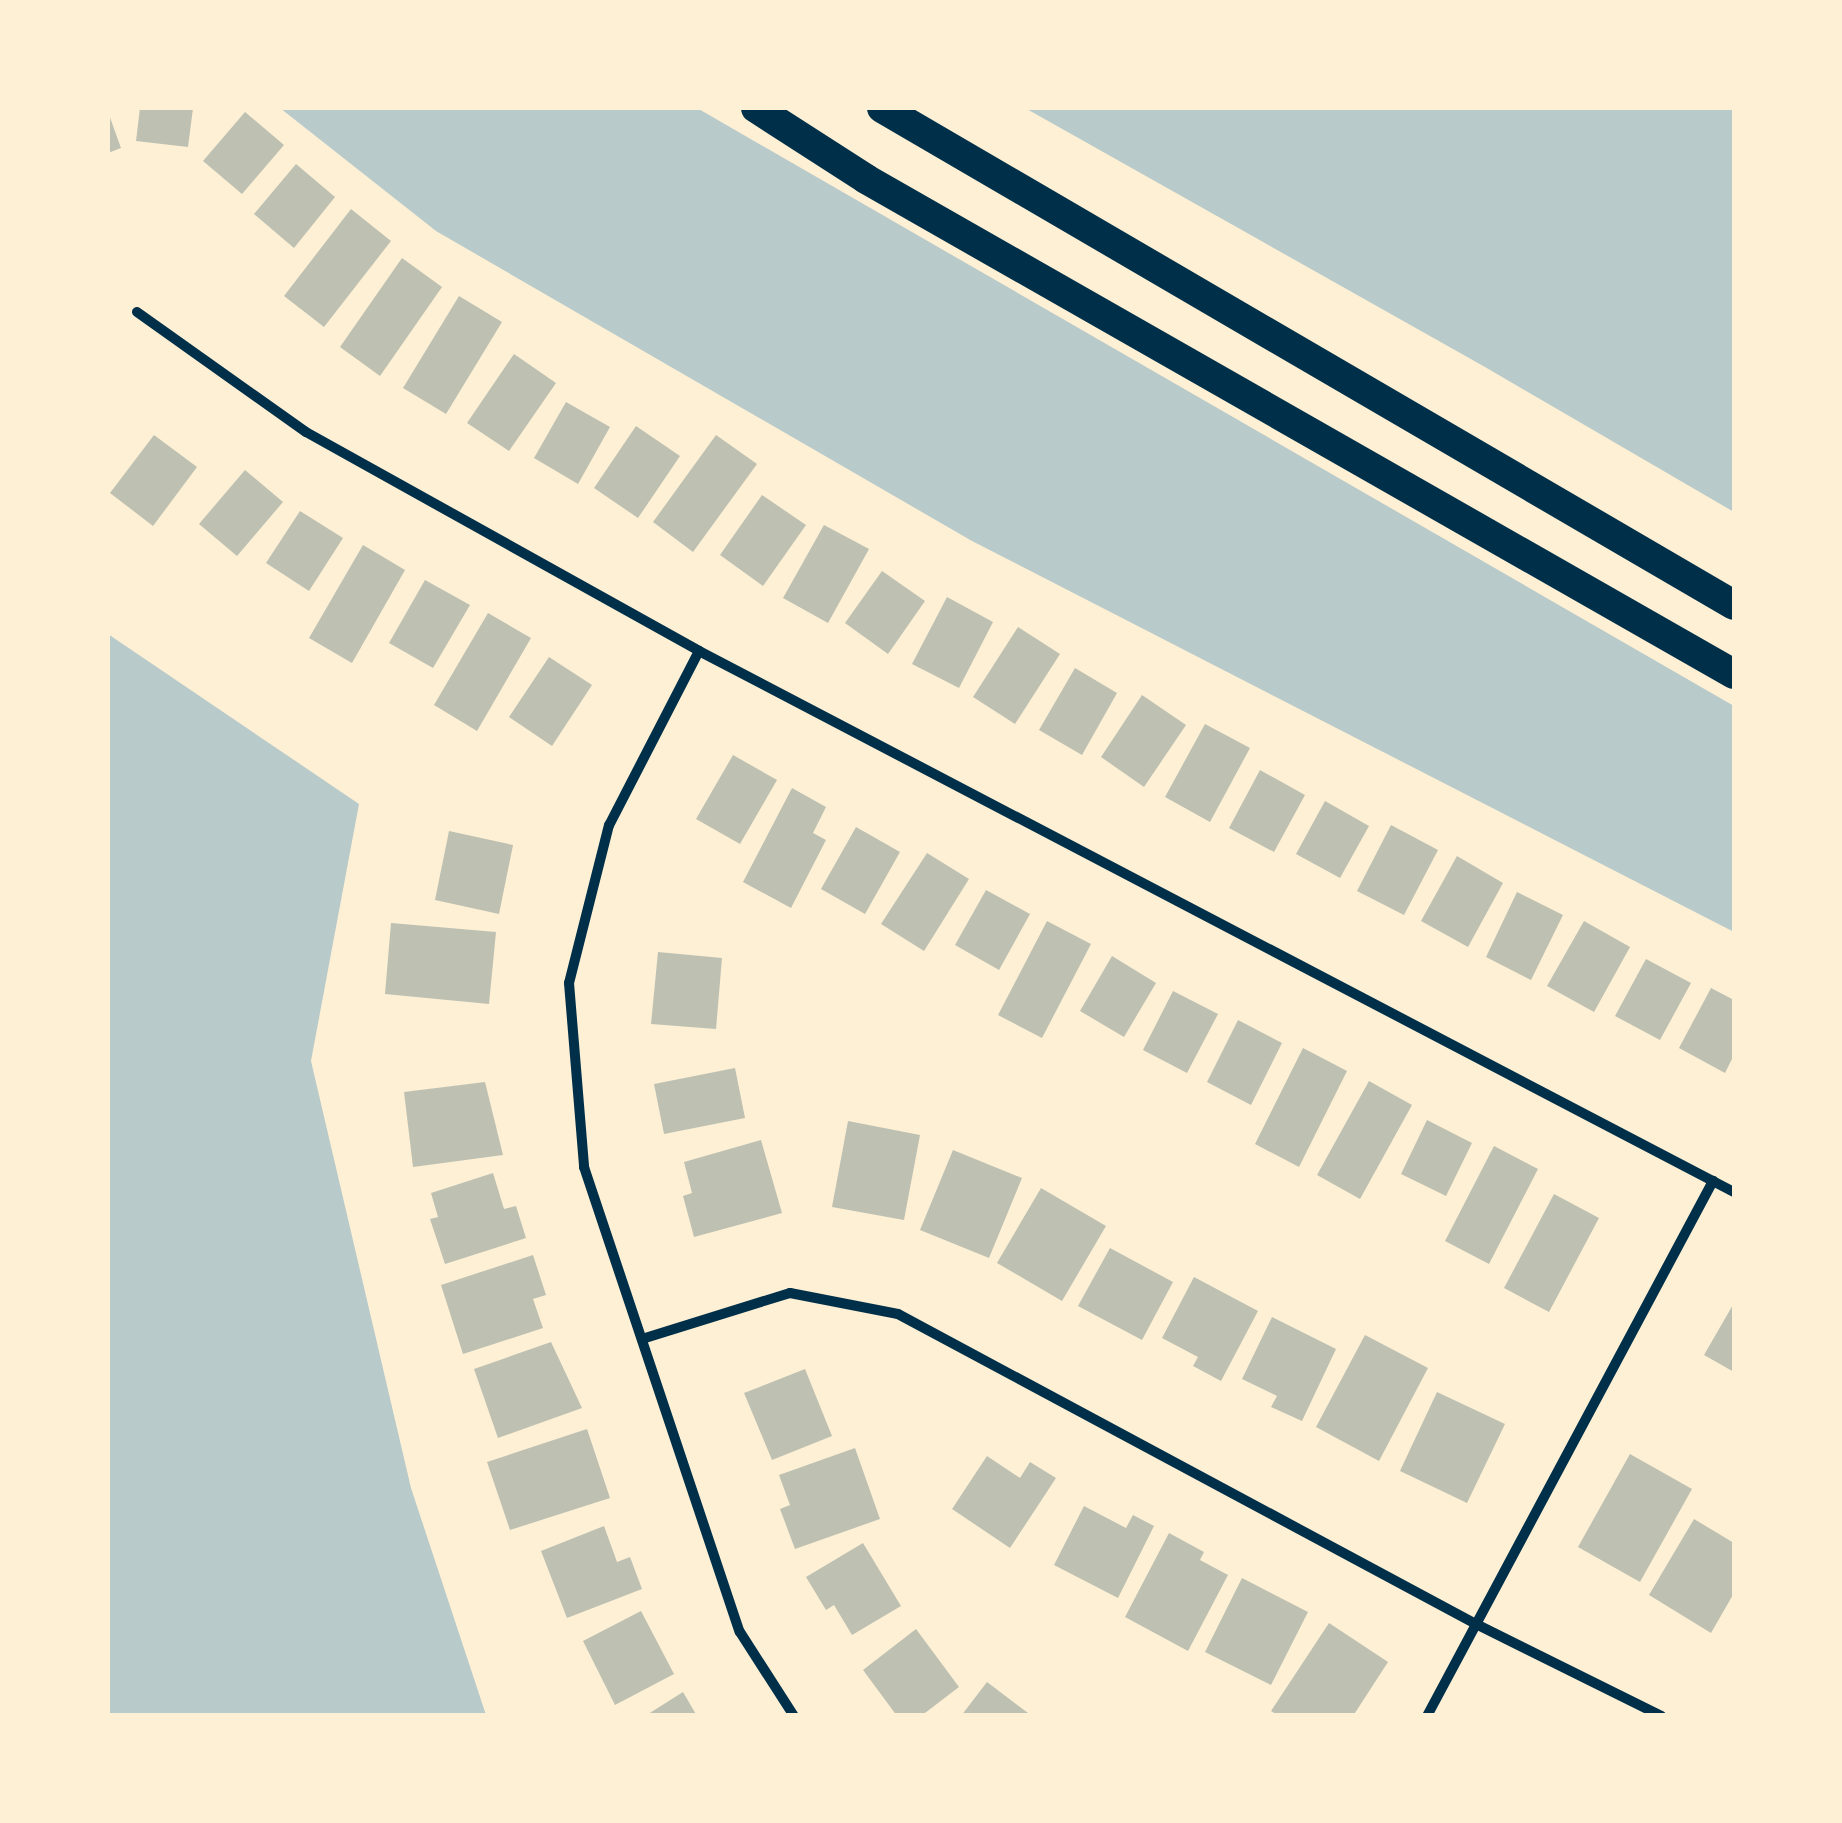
<!DOCTYPE html>
<style>
body{margin:0}
#map{position:relative;width:1842px;height:1823px;overflow:hidden;background:#fdf0d5;font-family:Overpass,sans-serif}
div>[style]{position:absolute}
.green>*{inset:0;background:#b9caca}
.building>*{inset:0;background:#bec0b2}
.minor>*{height:10px;margin:-5px;padding:0 5px;transform-origin:5px;border-radius:5px;background:#003049}
.motorway>*{height:30px;margin:-15px;padding:0 15px;transform-origin:15px;border-radius:15px;background:#003049}
span{translate:-50% -50%;white-space:nowrap;text-align:center;line-height:1.15;-webkit-text-stroke:8px #fdf0d5;paint-order:stroke}
.frame{position:absolute;inset:0;border:110px solid #fdf0d5;pointer-events:none}
</style>
<div id="map">
<div class="green">
<i style="clip-path:polygon(280px 108px,697px 108px,1734px 706px,1734px 932px,972px 541px,436px 231px)"></i>
<i style="clip-path:polygon(1025px 108px,1734px 108px,1734px 512px,1485px 367px)"></i>
<i style="clip-path:polygon(108px 634px,359px 804px,311px 1061px,411px 1488px,486px 1715px,108px 1715px)"></i>
</div>
<div class="building">
<i style="clip-path:polygon(140px 108px,193px 108px,188px 147px,136px 141px)"></i>
<i style="clip-path:polygon(108px 112px,121px 148px,108px 153px)"></i>
<i style="clip-path:polygon(245px 112px,284px 145px,242px 194px,203px 161px)"></i>
<i style="clip-path:polygon(296px 164px,335px 197px,294px 248px,254px 214px)"></i>
<i style="clip-path:polygon(351px 209px,391px 241px,324px 327px,284px 296px)"></i>
<i style="clip-path:polygon(402px 258px,442px 287px,380px 376px,340px 347px)"></i>
<i style="clip-path:polygon(459px 296px,502px 322px,446px 414px,403px 388px)"></i>
<i style="clip-path:polygon(514px 354px,556px 383px,509px 451px,467px 423px)"></i>
<i style="clip-path:polygon(566px 402px,610px 427px,578px 484px,534px 458px)"></i>
<i style="clip-path:polygon(636px 426px,680px 456px,638px 518px,594px 488px)"></i>
<i style="clip-path:polygon(154px 435px,197px 467px,153px 526px,110px 493px)"></i>
<i style="clip-path:polygon(716px 435px,757px 464px,693px 552px,653px 522px)"></i>
<i style="clip-path:polygon(245px 470px,283px 502px,237px 556px,199px 524px)"></i>
<i style="clip-path:polygon(762px 495px,806px 525px,763px 586px,720px 555px)"></i>
<i style="clip-path:polygon(300px 511px,343px 538px,309px 591px,266px 563px)"></i>
<i style="clip-path:polygon(824px 525px,869px 549px,828px 623px,783px 598px)"></i>
<i style="clip-path:polygon(363px 545px,405px 570px,352px 663px,309px 638px)"></i>
<i style="clip-path:polygon(882px 571px,925px 601px,888px 654px,845px 623px)"></i>
<i style="clip-path:polygon(425px 580px,470px 605px,433px 668px,389px 643px)"></i>
<i style="clip-path:polygon(947px 597px,993px 622px,959px 688px,912px 664px)"></i>
<i style="clip-path:polygon(488px 613px,531px 638px,477px 731px,434px 705px)"></i>
<i style="clip-path:polygon(1018px 627px,1060px 654px,1015px 724px,973px 697px)"></i>
<i style="clip-path:polygon(549px 657px,592px 685px,552px 746px,509px 717px)"></i>
<i style="clip-path:polygon(1075px 668px,1117px 693px,1082px 755px,1039px 730px)"></i>
<i style="clip-path:polygon(1142px 695px,1186px 725px,1144px 787px,1101px 757px)"></i>
<i style="clip-path:polygon(1205px 724px,1250px 748px,1210px 822px,1165px 797px)"></i>
<i style="clip-path:polygon(733px 755px,777px 780px,740px 844px,696px 819px)"></i>
<i style="clip-path:polygon(1260px 770px,1305px 795px,1274px 852px,1229px 828px)"></i>
<i style="clip-path:polygon(792px 788px,826px 807px,813px 833px,826px 840px,791px 908px,743px 882px)"></i>
<i style="clip-path:polygon(1325px 801px,1369px 826px,1340px 878px,1296px 854px)"></i>
<i style="clip-path:polygon(1391px 825px,1438px 850px,1404px 915px,1357px 891px)"></i>
<i style="clip-path:polygon(856px 827px,900px 852px,865px 914px,821px 889px)"></i>
<i style="clip-path:polygon(449px 831px,513px 845px,499px 914px,435px 900px)"></i>
<i style="clip-path:polygon(927px 853px,969px 879px,924px 951px,881px 924px)"></i>
<i style="clip-path:polygon(1457px 856px,1503px 883px,1468px 947px,1421px 921px)"></i>
<i style="clip-path:polygon(986px 890px,1030px 914px,999px 970px,955px 945px)"></i>
<i style="clip-path:polygon(1517px 892px,1563px 915px,1531px 980px,1486px 957px)"></i>
<i style="clip-path:polygon(1047px 921px,1091px 944px,1042px 1038px,998px 1015px)"></i>
<i style="clip-path:polygon(1584px 921px,1630px 947px,1594px 1012px,1547px 986px)"></i>
<i style="clip-path:polygon(391px 923px,496px 932px,489px 1004px,385px 994px)"></i>
<i style="clip-path:polygon(658px 952px,722px 958px,716px 1029px,651px 1024px)"></i>
<i style="clip-path:polygon(1112px 956px,1156px 983px,1124px 1037px,1080px 1011px)"></i>
<i style="clip-path:polygon(1646px 959px,1691px 983px,1660px 1040px,1615px 1016px)"></i>
<i style="clip-path:polygon(1711px 988px,1734px 1000px,1734px 1055px,1725px 1073px,1679px 1048px)"></i>
<i style="clip-path:polygon(1173px 991px,1218px 1014px,1187px 1073px,1143px 1050px)"></i>
<i style="clip-path:polygon(1238px 1020px,1282px 1043px,1251px 1105px,1207px 1082px)"></i>
<i style="clip-path:polygon(1303px 1048px,1347px 1071px,1299px 1167px,1255px 1144px)"></i>
<i style="clip-path:polygon(735px 1068px,745px 1118px,664px 1134px,654px 1084px)"></i>
<i style="clip-path:polygon(1369px 1081px,1412px 1105px,1360px 1199px,1317px 1175px)"></i>
<i style="clip-path:polygon(485px 1082px,503px 1155px,413px 1167px,404px 1092px)"></i>
<i style="clip-path:polygon(1427px 1120px,1472px 1143px,1446px 1196px,1401px 1174px)"></i>
<i style="clip-path:polygon(848px 1121px,920px 1135px,904px 1220px,832px 1207px)"></i>
<i style="clip-path:polygon(761px 1140px,782px 1213px,694px 1237px,683px 1196px,692px 1193px,684px 1162px)"></i>
<i style="clip-path:polygon(1494px 1146px,1538px 1169px,1489px 1264px,1445px 1241px)"></i>
<i style="clip-path:polygon(953px 1150px,1022px 1178px,989px 1258px,920px 1230px)"></i>
<i style="clip-path:polygon(493px 1173px,504px 1209px,516px 1206px,526px 1238px,445px 1264px,430px 1219px,438px 1217px,431px 1193px)"></i>
<i style="clip-path:polygon(1041px 1188px,1106px 1226px,1062px 1301px,997px 1263px)"></i>
<i style="clip-path:polygon(1554px 1194px,1599px 1218px,1549px 1312px,1504px 1288px)"></i>
<i style="clip-path:polygon(1110px 1248px,1173px 1282px,1142px 1340px,1078px 1306px)"></i>
<i style="clip-path:polygon(533px 1255px,546px 1295px,533px 1299px,543px 1328px,463px 1354px,441px 1285px)"></i>
<i style="clip-path:polygon(1194px 1277px,1258px 1311px,1221px 1381px,1193px 1366px,1198px 1357px,1162px 1338px)"></i>
<i style="clip-path:polygon(1734px 1303px,1734px 1372px,1704px 1355px)"></i>
<i style="clip-path:polygon(1272px 1317px,1336px 1349px,1302px 1421px,1271px 1407px,1277px 1396px,1242px 1379px)"></i>
<i style="clip-path:polygon(1365px 1335px,1428px 1368px,1379px 1461px,1316px 1427px)"></i>
<i style="clip-path:polygon(551px 1342px,582px 1408px,498px 1438px,474px 1369px)"></i>
<i style="clip-path:polygon(805px 1369px,832px 1436px,772px 1460px,744px 1393px)"></i>
<i style="clip-path:polygon(1437px 1392px,1505px 1424px,1467px 1503px,1400px 1471px)"></i>
<i style="clip-path:polygon(587px 1429px,610px 1498px,510px 1530px,487px 1462px)"></i>
<i style="clip-path:polygon(855px 1448px,880px 1519px,795px 1549px,780px 1509px,790px 1505px,779px 1475px)"></i>
<i style="clip-path:polygon(1630px 1454px,1692px 1489px,1640px 1582px,1578px 1547px)"></i>
<i style="clip-path:polygon(987px 1456px,1020px 1478px,1030px 1462px,1056px 1478px,1010px 1548px,952px 1509px)"></i>
<i style="clip-path:polygon(1084px 1506px,1126px 1528px,1133px 1515px,1154px 1526px,1118px 1598px,1054px 1565px)"></i>
<i style="clip-path:polygon(1694px 1519px,1734px 1543px,1734px 1593px,1711px 1633px,1649px 1595px)"></i>
<i style="clip-path:polygon(604px 1526px,617px 1562px,630px 1557px,642px 1589px,567px 1618px,541px 1551px)"></i>
<i style="clip-path:polygon(1169px 1533px,1204px 1552px,1200px 1560px,1228px 1575px,1188px 1651px,1125px 1617px)"></i>
<i style="clip-path:polygon(863px 1543px,901px 1606px,852px 1635px,834px 1605px,826px 1610px,806px 1577px)"></i>
<i style="clip-path:polygon(1242px 1578px,1308px 1612px,1271px 1685px,1205px 1652px)"></i>
<i style="clip-path:polygon(641px 1611px,674px 1674px,615px 1705px,583px 1641px)"></i>
<i style="clip-path:polygon(1329px 1623px,1388px 1662px,1353px 1716px,1279px 1716px,1271px 1711px)"></i>
<i style="clip-path:polygon(916px 1629px,959px 1687px,921px 1716px,897px 1716px,863px 1670px)"></i>
<i style="clip-path:polygon(987px 1682px,1032px 1716px,961px 1716px)"></i>
<i style="clip-path:polygon(683px 1692px,697px 1716px,645px 1716px)"></i>
</div>
<div class="minor">
<i style="left:137px;top:312px;width:207px;rotate:35.4deg"></i>
<i style="left:306px;top:432px;width:450px;rotate:29.1deg"></i>
<i style="left:699px;top:651px;width:1168px;rotate:27.6deg"></i>
<i style="left:699px;top:651px;width:196px;rotate:117.3deg"></i>
<i style="left:609px;top:825px;width:163px;rotate:104.2deg"></i>
<i style="left:569px;top:983px;width:185px;rotate:85.3deg"></i>
<i style="left:584px;top:1167px;width:490px;rotate:71.5deg"></i>
<i style="left:740px;top:1632px;width:100px;rotate:57.3deg"></i>
<i style="left:642px;top:1339px;width:155px;rotate:-17.3deg"></i>
<i style="left:790px;top:1293px;width:110px;rotate:11deg"></i>
<i style="left:898px;top:1314px;width:656px;rotate:28.21deg"></i>
<i style="left:1476px;top:1624px;width:207px;rotate:26.4deg"></i>
<i style="left:1427px;top:1716px;width:607px;rotate:-61.87deg"></i>
</div>
<div class="motorway">
<i style="left:756px;top:108px;width:131px;rotate:32.8deg"></i>
<i style="left:866px;top:179px;width:999px;rotate:29.7deg"></i>
<i style="left:882px;top:108px;width:986px;rotate:30.26deg"></i>
</div>
<div class="frame"></div>
</div>
